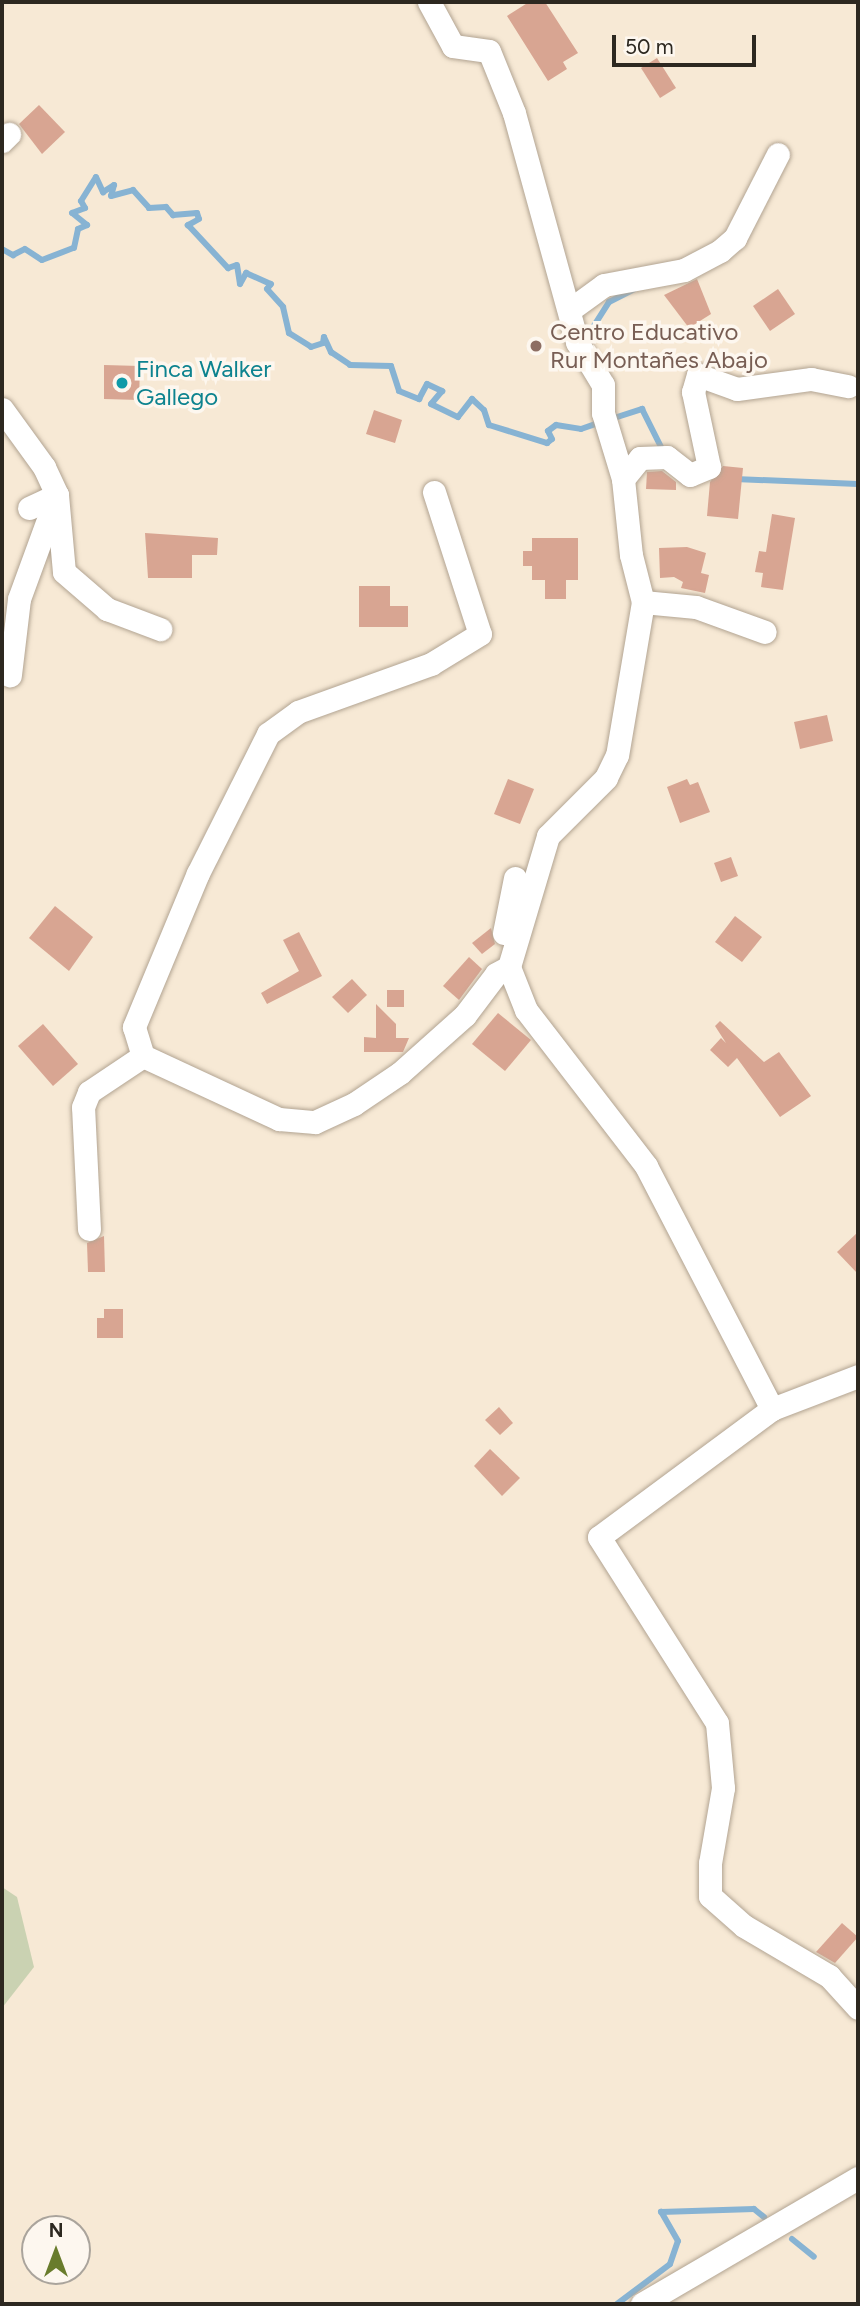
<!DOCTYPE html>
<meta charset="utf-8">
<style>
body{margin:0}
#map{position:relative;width:860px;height:2306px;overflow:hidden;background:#f7e9d5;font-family:Figtree,sans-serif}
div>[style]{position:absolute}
.green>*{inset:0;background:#cad2b2}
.stream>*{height:6px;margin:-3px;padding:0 3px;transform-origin:3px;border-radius:3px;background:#87b3d3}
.building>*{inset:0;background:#d8a592}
.roads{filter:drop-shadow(0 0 2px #b2a492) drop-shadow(0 0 2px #b2a492)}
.minor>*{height:23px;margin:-11.5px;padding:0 11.5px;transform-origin:11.5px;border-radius:11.5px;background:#fff}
.dots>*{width:19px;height:19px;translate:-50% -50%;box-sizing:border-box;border:4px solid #fdf7ef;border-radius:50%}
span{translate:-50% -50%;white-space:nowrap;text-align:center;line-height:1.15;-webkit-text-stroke:7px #fdf7ef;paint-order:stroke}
.education-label{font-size:24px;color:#785e54}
.left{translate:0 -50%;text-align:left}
.culture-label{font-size:24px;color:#0d838f}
.frame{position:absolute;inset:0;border:4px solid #2d2820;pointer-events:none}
.north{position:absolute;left:21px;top:2215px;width:70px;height:70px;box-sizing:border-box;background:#fdf7ef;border:2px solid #aaa49c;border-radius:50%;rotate:0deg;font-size:19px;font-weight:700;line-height:28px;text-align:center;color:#2d2820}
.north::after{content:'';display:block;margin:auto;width:24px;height:32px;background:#697c2c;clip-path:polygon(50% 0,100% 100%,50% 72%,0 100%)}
.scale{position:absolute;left:612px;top:35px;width:144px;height:32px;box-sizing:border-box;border:4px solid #2d2820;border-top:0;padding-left:9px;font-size:21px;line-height:24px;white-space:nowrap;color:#2d2820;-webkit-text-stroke:5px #fdf7ef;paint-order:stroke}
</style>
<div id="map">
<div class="green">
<i style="clip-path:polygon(2px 1887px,17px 1897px,34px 1967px,2px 2008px)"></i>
</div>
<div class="stream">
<i style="left:2px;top:249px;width:13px;rotate:29deg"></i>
<i style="left:13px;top:255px;width:13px;rotate:-27deg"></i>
<i style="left:25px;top:249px;width:20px;rotate:33deg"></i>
<i style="left:42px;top:260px;width:34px;rotate:-21deg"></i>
<i style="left:74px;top:248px;width:19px;rotate:-78deg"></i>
<i style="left:78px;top:229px;width:10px;rotate:-24deg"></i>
<i style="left:87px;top:225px;width:19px;rotate:-141deg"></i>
<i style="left:72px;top:213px;width:14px;rotate:-21deg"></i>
<i style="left:85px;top:208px;width:8px;rotate:-120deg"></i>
<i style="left:81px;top:201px;width:28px;rotate:-58deg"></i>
<i style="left:96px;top:177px;width:17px;rotate:65deg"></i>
<i style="left:103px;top:192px;width:13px;rotate:-32deg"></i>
<i style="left:114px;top:185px;width:11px;rotate:105deg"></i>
<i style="left:111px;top:196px;width:23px;rotate:-15deg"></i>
<i style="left:133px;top:190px;width:24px;rotate:48deg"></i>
<i style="left:149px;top:208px;width:17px;rotate:-3deg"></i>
<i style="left:166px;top:207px;width:11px;rotate:49deg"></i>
<i style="left:173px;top:215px;width:24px;rotate:-5deg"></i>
<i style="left:197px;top:213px;width:6px;rotate:72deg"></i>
<i style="left:199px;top:219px;width:13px;rotate:151deg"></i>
<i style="left:188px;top:225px;width:59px;rotate:47.1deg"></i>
<i style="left:228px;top:268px;width:9px;rotate:-18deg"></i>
<i style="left:237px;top:265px;width:19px;rotate:81deg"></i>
<i style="left:240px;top:284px;width:13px;rotate:-61deg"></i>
<i style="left:246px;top:273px;width:27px;rotate:24deg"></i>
<i style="left:271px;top:284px;width:6px;rotate:129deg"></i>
<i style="left:267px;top:289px;width:24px;rotate:48deg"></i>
<i style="left:283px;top:307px;width:27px;rotate:77deg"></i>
<i style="left:289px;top:333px;width:26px;rotate:32deg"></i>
<i style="left:311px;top:347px;width:13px;rotate:-18deg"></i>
<i style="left:323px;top:343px;width:6px;rotate:-81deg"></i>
<i style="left:324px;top:337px;width:17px;rotate:65deg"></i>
<i style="left:331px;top:352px;width:23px;rotate:34deg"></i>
<i style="left:350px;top:365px;width:41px;rotate:1.4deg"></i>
<i style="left:391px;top:366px;width:26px;rotate:72deg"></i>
<i style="left:399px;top:391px;width:22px;rotate:22deg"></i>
<i style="left:419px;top:399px;width:17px;rotate:-62deg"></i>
<i style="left:427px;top:384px;width:17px;rotate:25deg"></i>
<i style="left:442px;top:391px;width:17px;rotate:130deg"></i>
<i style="left:431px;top:404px;width:30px;rotate:26deg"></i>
<i style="left:458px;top:417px;width:23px;rotate:-52deg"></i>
<i style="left:472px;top:399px;width:16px;rotate:43deg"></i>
<i style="left:484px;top:410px;width:16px;rotate:72deg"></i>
<i style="left:489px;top:425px;width:61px;rotate:17.2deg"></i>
<i style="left:547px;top:443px;width:6px;rotate:-39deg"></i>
<i style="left:552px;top:439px;width:9px;rotate:-117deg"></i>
<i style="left:548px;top:431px;width:10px;rotate:-37deg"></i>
<i style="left:556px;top:425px;width:25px;rotate:9deg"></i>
<i style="left:581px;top:429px;width:21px;rotate:-19deg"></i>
<i style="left:583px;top:343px;width:49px;rotate:-57.6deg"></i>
<i style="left:609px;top:302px;width:28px;rotate:-27deg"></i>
<i style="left:611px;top:419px;width:33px;rotate:-18deg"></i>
<i style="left:642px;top:409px;width:47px;rotate:63.4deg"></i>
<i style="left:735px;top:479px;width:123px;rotate:2.3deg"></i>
<i style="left:792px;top:2239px;width:28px;rotate:39deg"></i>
<i style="left:617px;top:2304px;width:66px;rotate:-37deg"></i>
<i style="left:670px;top:2264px;width:24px;rotate:-71deg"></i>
<i style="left:678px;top:2241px;width:34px;rotate:-120deg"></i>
<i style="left:661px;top:2212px;width:93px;rotate:-1.8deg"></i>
<i style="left:754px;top:2209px;width:13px;rotate:39deg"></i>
</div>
<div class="building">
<i style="clip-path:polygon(529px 2px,545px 2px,578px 53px,563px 62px,567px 69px,548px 81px,507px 16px)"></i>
<i style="clip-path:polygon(657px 58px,676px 88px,660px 98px,641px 68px)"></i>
<i style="clip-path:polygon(39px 105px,65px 132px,42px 154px,19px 124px)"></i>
<i style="clip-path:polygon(697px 279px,711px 314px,689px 328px,664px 295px)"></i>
<i style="clip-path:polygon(778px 289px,795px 314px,770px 331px,753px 306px)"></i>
<i style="clip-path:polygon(104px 365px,140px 366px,139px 400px,104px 399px)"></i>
<i style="clip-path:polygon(374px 410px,402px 420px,395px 443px,366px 434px)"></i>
<i style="clip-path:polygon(723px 466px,743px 468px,738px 519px,707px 516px,710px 482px)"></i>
<i style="clip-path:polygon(647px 472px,662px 471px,676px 482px,676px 490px,646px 489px)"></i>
<i style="clip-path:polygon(772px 514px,795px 518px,783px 590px,761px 587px,763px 573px,755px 572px,759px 551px,766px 552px)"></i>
<i style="clip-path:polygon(145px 533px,218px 538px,217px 555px,192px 555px,192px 578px,148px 578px)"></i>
<i style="clip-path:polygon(532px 538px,578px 538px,578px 580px,566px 580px,566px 599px,545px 599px,545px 580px,532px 580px,532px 566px,523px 566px,523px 551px,532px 551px)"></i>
<i style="clip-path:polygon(687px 547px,706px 553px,701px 573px,709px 575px,705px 593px,681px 588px,683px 582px,674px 577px,660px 578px,659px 548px)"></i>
<i style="clip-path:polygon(359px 586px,390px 586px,390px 606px,408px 606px,408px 627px,359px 627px)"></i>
<i style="clip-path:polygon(827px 715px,833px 741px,800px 749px,794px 722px)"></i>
<i style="clip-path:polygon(508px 779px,534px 789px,520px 824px,494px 814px)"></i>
<i style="clip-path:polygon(687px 779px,690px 785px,698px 782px,710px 812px,680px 823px,667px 787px)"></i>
<i style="clip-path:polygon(731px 857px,738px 876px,721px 882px,714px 863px)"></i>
<i style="clip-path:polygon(55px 906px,93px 937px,69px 971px,29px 938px)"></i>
<i style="clip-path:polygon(735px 916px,762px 937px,742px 962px,715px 942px)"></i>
<i style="clip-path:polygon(491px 928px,495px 944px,482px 954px,472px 943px)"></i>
<i style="clip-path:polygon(299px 932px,322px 976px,267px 1004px,261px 993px,299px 971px,283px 940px)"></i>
<i style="clip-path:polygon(469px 957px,482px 969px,459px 1000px,443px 986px)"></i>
<i style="clip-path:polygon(352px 979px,367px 995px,348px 1013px,332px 997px)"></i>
<i style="clip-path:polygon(387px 990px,404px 990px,404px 1007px,387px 1007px)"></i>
<i style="clip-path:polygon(376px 1004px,396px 1024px,396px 1038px,409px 1038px,403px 1052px,364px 1052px,364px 1037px,376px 1038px)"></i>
<i style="clip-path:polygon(498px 1013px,531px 1040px,505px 1071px,472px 1044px)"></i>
<i style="clip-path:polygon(720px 1021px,764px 1062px,779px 1052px,811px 1096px,780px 1117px,737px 1058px,728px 1067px,710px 1050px,721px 1038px,726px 1043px,715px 1026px)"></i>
<i style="clip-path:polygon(43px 1024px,78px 1064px,53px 1086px,18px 1046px)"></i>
<i style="clip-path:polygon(858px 1232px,858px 1274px,837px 1252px)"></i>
<i style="clip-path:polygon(104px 1236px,105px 1272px,88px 1272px,87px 1243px)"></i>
<i style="clip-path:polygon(104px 1309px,123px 1309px,123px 1338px,97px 1338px,97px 1318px,104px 1318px)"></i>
<i style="clip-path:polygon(499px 1407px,513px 1423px,500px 1435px,485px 1420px)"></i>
<i style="clip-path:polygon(490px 1449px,520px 1478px,502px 1496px,474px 1466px)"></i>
<i style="clip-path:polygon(842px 1923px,858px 1937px,835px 1963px,816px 1952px)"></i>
</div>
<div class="roads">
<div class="minor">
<i style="left:429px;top:2px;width:50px;rotate:61.4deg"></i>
<i style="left:453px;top:46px;width:36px;rotate:8deg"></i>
<i style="left:489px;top:51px;width:67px;rotate:68deg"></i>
<i style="left:514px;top:113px;width:238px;rotate:74.6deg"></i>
<i style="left:577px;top:342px;width:50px;rotate:58.8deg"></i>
<i style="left:603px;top:385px;width:28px;rotate:90deg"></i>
<i style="left:603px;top:413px;width:69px;rotate:73.1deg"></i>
<i style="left:623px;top:479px;width:76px;rotate:84deg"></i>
<i style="left:631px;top:555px;width:49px;rotate:75.7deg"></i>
<i style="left:643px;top:602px;width:155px;rotate:99.6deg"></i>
<i style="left:617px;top:755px;width:25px;rotate:116deg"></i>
<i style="left:606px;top:778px;width:82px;rotate:135deg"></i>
<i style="left:548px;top:836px;width:137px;rotate:106.6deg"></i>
<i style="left:509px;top:967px;width:46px;rotate:68.4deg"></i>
<i style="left:526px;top:1010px;width:197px;rotate:52.4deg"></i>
<i style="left:646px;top:1166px;width:274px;rotate:62.6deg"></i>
<i style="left:772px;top:1409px;width:215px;rotate:143.5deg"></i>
<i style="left:599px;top:1537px;width:220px;rotate:57.6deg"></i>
<i style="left:717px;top:1723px;width:65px;rotate:84.7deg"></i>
<i style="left:723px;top:1788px;width:76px;rotate:99.8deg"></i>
<i style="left:710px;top:1863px;width:33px;rotate:90deg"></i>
<i style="left:710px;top:1896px;width:45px;rotate:41.4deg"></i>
<i style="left:744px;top:1926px;width:99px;rotate:30.5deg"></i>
<i style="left:829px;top:1976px;width:43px;rotate:47.8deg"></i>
<i style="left:2px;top:141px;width:10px;rotate:-45deg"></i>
<i style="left:571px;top:309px;width:41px;rotate:-36deg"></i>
<i style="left:604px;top:285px;width:81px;rotate:-10.6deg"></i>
<i style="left:684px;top:270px;width:41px;rotate:-27.8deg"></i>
<i style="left:720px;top:251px;width:20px;rotate:-41deg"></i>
<i style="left:735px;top:238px;width:94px;rotate:-62.9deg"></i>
<i style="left:2px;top:409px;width:72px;rotate:54.1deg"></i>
<i style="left:44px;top:467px;width:31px;rotate:65deg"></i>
<i style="left:57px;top:495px;width:111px;rotate:110.1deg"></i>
<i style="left:19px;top:599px;width:77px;rotate:96.8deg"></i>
<i style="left:623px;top:479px;width:27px;rotate:-51deg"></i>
<i style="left:640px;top:458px;width:27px;rotate:-2deg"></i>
<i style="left:667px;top:457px;width:29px;rotate:38deg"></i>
<i style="left:690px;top:475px;width:21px;rotate:-23deg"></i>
<i style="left:709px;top:467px;width:77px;rotate:-102deg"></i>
<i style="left:693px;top:392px;width:18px;rotate:-74deg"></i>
<i style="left:698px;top:375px;width:41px;rotate:19.7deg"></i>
<i style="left:737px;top:389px;width:75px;rotate:-7.7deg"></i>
<i style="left:811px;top:379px;width:38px;rotate:11deg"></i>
<i style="left:434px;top:492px;width:149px;rotate:72.1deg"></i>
<i style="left:480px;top:634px;width:57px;rotate:148.5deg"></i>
<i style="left:431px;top:664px;width:141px;rotate:160.2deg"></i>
<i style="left:298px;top:712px;width:37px;rotate:144deg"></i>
<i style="left:268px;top:734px;width:156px;rotate:116.7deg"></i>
<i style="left:198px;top:873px;width:167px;rotate:112.6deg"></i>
<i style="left:134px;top:1027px;width:30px;rotate:73deg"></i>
<i style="left:143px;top:1056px;width:150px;rotate:24.9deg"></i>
<i style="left:279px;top:1119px;width:36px;rotate:5deg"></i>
<i style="left:315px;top:1122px;width:43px;rotate:-24.8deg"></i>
<i style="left:354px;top:1104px;width:55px;rotate:-34deg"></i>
<i style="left:400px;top:1073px;width:87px;rotate:-41.7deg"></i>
<i style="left:465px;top:1015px;width:51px;rotate:-52.9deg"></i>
<i style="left:496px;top:974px;width:15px;rotate:-28deg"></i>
<i style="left:29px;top:508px;width:31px;rotate:-25deg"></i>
<i style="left:57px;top:495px;width:77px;rotate:84.8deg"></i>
<i style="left:64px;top:572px;width:57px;rotate:40.7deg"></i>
<i style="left:107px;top:609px;width:57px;rotate:20.7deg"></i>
<i style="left:643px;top:602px;width:53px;rotate:5.4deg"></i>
<i style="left:696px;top:607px;width:73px;rotate:19.9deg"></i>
<i style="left:504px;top:933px;width:56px;rotate:-78.7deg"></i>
<i style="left:89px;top:1229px;width:122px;rotate:-92.8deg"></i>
<i style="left:83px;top:1107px;width:16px;rotate:-68deg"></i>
<i style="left:89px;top:1092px;width:65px;rotate:-33.7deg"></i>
<i style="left:772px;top:1409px;width:92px;rotate:-21deg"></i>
<i style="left:642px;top:2304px;width:250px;rotate:-30.3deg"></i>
</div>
</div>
<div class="dots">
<i style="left:536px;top:346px;background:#8d6e63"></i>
<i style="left:122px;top:383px;background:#0f9aa8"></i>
</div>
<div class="education-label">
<span class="left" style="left:550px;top:346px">Centro Educativo<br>Rur Montañes Abajo</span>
</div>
<div class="culture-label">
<span class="left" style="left:136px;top:383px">Finca Walker<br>Gallego</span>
</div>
<div class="frame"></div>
<div class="north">N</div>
<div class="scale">50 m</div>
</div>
